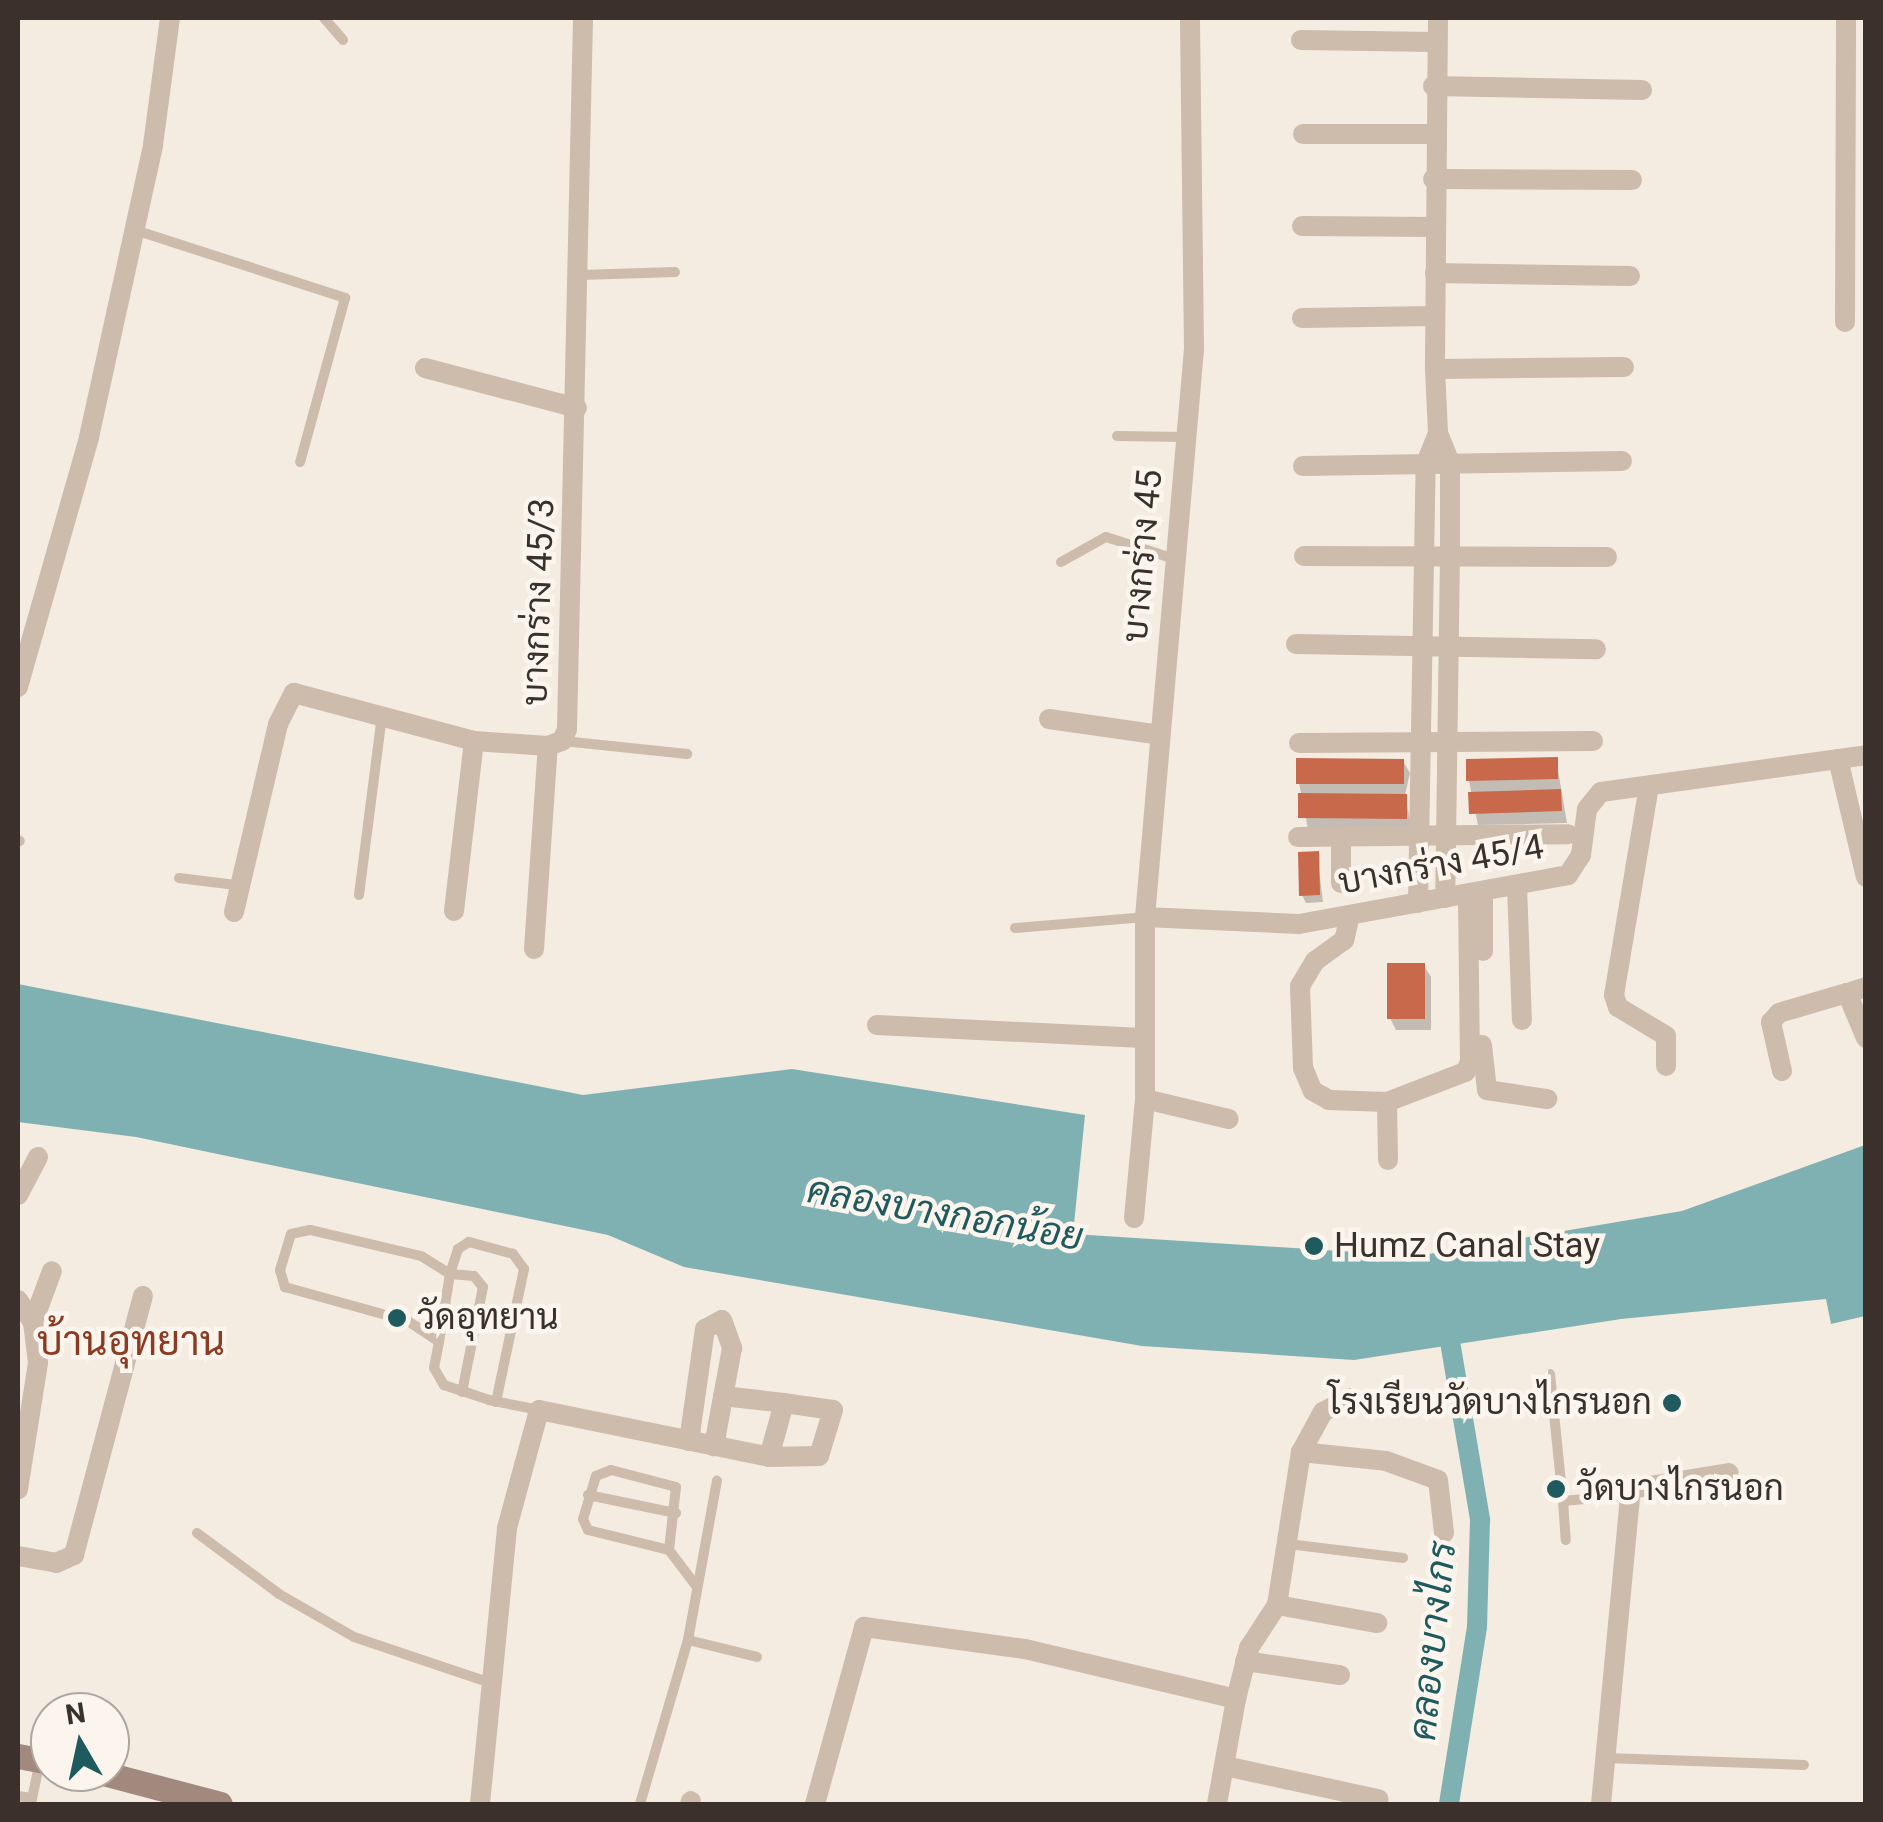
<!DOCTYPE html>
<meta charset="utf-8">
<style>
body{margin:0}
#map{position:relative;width:1883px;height:1822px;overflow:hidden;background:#f4ebe1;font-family:Roboto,Sarabun,sans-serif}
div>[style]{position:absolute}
.water>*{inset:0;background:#7fb0b2}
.shadow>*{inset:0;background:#0003}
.canal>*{height:20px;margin:-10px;padding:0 10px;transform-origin:10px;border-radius:10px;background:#7fb0b2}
.building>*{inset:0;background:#c8694b}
.lane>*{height:10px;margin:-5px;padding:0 5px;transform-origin:5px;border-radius:5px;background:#cdbbac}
.street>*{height:20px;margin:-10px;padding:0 10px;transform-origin:10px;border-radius:10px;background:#cdbbac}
.secondary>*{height:25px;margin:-12.5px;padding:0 12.5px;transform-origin:12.5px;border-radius:12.5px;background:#a18a7d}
.dots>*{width:28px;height:28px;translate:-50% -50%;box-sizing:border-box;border:5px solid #fbf5ee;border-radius:50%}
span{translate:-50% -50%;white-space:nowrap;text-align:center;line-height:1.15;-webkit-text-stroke:9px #fbf5ee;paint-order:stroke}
.street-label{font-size:35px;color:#3b302b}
.poi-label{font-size:35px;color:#3b302b}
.left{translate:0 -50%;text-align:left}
.right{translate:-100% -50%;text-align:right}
.water-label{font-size:38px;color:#1f5a5e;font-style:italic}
.quarter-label{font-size:40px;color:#8c3b22}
.frame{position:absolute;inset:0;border:20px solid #3b302b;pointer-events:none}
.north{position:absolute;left:30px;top:1692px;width:100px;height:100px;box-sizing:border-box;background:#fbf5ee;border:2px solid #aea6a0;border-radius:50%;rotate:351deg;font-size:28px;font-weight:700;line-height:40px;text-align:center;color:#3b302b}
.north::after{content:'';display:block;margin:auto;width:35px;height:45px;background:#1f5a5e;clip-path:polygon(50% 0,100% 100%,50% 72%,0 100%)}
</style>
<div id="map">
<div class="water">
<i style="clip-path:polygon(18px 984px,583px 1095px,792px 1069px,1085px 1115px,1073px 1234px,1417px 1256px,1682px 1211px,1865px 1145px,1865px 1316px,1831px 1324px,1826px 1299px,1621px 1319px,1354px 1360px,1142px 1346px,684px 1267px,608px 1235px,136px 1137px,18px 1122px)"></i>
</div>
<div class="shadow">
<i style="clip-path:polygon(1556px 759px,1567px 823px,1478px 825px,1469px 781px)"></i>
<i style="clip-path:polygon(1403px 761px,1410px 773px,1405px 795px,1412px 830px,1308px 829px,1299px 783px)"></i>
<i style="clip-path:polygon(1317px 854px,1323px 902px,1306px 903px,1302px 895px)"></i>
<i style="clip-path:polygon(1424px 966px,1431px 977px,1431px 1030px,1396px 1030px,1390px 1018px)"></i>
</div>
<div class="canal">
<i style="left:1446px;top:1318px;width:205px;rotate:80.4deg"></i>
<i style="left:1480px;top:1520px;width:107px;rotate:91.6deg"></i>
<i style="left:1477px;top:1627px;width:179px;rotate:99deg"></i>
</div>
<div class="building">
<i style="clip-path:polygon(1558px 757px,1558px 779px,1466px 781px,1466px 759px)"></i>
<i style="clip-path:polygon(1296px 758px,1404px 759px,1404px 784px,1296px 784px)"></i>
<i style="clip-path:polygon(1561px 789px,1562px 811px,1469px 814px,1468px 792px)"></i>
<i style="clip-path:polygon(1298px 793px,1407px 794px,1407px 819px,1298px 818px)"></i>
<i style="clip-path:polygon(1319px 851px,1320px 895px,1299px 896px,1298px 852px)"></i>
<i style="clip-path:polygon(1387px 963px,1425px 963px,1425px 1019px,1387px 1019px)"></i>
</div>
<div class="lane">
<i style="left:324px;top:18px;width:29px;rotate:49deg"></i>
<i style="left:135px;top:230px;width:221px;rotate:17.9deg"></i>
<i style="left:345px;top:298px;width:170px;rotate:105.3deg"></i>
<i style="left:581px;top:275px;width:94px;rotate:-1.8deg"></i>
<i style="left:1117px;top:436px;width:68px;rotate:0.8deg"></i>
<i style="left:1061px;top:562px;width:51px;rotate:-29.1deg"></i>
<i style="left:1106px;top:537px;width:72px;rotate:17.7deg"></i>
<i style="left:563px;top:741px;width:125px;rotate:6deg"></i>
<i style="left:18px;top:840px;width:2px;rotate:27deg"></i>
<i style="left:179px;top:878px;width:57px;rotate:7deg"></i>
<i style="left:359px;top:895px;width:180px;rotate:-82.7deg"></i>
<i style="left:1015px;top:928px;width:130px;rotate:-4.8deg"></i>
<i style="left:439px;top:1342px;width:69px;rotate:-80.8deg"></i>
<i style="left:450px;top:1274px;width:24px;rotate:5deg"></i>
<i style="left:474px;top:1276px;width:14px;rotate:51deg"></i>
<i style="left:483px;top:1287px;width:107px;rotate:101.3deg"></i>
<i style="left:1550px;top:1374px;width:128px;rotate:84.2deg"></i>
<i style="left:1563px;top:1501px;width:66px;rotate:-5.2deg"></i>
<i style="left:496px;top:1402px;width:136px;rotate:-78.1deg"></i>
<i style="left:524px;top:1269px;width:19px;rotate:-126deg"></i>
<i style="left:513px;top:1254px;width:46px;rotate:-164.7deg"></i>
<i style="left:469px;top:1242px;width:13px;rotate:148deg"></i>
<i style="left:458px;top:1249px;width:26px;rotate:108deg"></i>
<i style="left:450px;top:1274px;width:34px;rotate:-148deg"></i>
<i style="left:421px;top:1256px;width:114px;rotate:-166.8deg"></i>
<i style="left:310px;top:1230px;width:19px;rotate:168deg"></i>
<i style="left:291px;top:1234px;width:38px;rotate:107deg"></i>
<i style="left:280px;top:1270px;width:18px;rotate:74deg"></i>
<i style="left:285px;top:1287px;width:128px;rotate:15.5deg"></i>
<i style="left:408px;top:1321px;width:37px;rotate:34deg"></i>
<i style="left:439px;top:1342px;width:26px;rotate:101deg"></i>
<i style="left:434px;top:1368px;width:20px;rotate:60deg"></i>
<i style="left:444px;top:1385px;width:47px;rotate:18.4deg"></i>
<i style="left:489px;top:1400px;width:51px;rotate:11.3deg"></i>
<i style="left:588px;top:1495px;width:90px;rotate:11.6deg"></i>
<i style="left:1563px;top:1501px;width:39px;rotate:86deg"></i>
<i style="left:197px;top:1533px;width:102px;rotate:36.6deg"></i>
<i style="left:279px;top:1594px;width:86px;rotate:29.8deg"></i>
<i style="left:354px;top:1637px;width:145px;rotate:18.6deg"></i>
<i style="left:1288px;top:1544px;width:116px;rotate:6.9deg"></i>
<i style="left:669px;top:1550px;width:63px;rotate:-83.7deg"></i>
<i style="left:676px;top:1487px;width:67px;rotate:-165.3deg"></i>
<i style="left:611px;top:1470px;width:16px;rotate:158deg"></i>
<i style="left:596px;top:1476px;width:45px;rotate:106.8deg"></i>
<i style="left:583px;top:1519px;width:12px;rotate:66deg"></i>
<i style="left:588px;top:1530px;width:83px;rotate:13.9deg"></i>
<i style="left:669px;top:1550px;width:46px;rotate:52.9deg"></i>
<i style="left:688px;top:1640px;width:71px;rotate:13.8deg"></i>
<i style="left:1606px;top:1758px;width:198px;rotate:2deg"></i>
<i style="left:18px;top:1796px;width:14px;rotate:8deg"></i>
<i style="left:31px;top:1804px;width:45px;rotate:-78.4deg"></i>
<i style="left:640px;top:1804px;width:171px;rotate:-73.7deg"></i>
<i style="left:688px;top:1640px;width:162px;rotate:-79.7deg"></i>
</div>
<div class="street">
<i style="left:1438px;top:18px;width:351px;rotate:90.5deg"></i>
<i style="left:1435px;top:369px;width:64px;rotate:87.3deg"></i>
<i style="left:1438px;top:433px;width:31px;rotate:68deg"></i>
<i style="left:1450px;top:462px;width:92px;rotate:90deg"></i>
<i style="left:1450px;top:554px;width:344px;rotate:90.8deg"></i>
<i style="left:1301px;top:40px;width:133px;rotate:0.9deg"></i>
<i style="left:1433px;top:86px;width:209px;rotate:1.1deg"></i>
<i style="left:1303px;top:134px;width:130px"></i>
<i style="left:1433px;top:179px;width:199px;rotate:0.3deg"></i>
<i style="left:1302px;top:226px;width:132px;rotate:0.4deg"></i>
<i style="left:1435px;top:273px;width:195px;rotate:0.9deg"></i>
<i style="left:1302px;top:318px;width:132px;rotate:-0.9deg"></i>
<i style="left:1845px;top:322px;width:304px;rotate:-89.8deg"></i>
<i style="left:425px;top:368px;width:157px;rotate:14.7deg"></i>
<i style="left:1435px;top:369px;width:189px;rotate:-0.6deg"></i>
<i style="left:1303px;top:466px;width:319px;rotate:-0.9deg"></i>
<i style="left:1304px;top:556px;width:303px;rotate:0.2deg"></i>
<i style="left:1296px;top:644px;width:300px;rotate:1deg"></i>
<i style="left:18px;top:687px;width:260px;rotate:-74.1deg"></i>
<i style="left:89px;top:437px;width:299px;rotate:-77.6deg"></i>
<i style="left:153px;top:145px;width:128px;rotate:-82.4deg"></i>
<i style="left:1049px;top:719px;width:112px;rotate:8.2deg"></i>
<i style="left:1299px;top:743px;width:294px;rotate:-0.4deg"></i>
<i style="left:1838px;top:759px;width:121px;rotate:76.7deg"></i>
<i style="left:1649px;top:786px;width:212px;rotate:99.5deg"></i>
<i style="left:1614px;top:995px;width:13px;rotate:72deg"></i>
<i style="left:1618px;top:1007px;width:56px;rotate:31.1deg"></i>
<i style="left:1666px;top:1036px;width:30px;rotate:90deg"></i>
<i style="left:1298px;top:837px;width:270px;rotate:-0.6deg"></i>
<i style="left:1341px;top:837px;width:46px;rotate:90deg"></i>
<i style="left:1517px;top:886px;width:134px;rotate:87.9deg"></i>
<i style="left:1483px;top:893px;width:58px;rotate:90deg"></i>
<i style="left:1418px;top:903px;width:440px;rotate:-89deg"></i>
<i style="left:1426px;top:463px;width:32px;rotate:-68deg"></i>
<i style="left:454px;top:911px;width:171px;rotate:-83.3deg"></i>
<i style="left:234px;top:912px;width:193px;rotate:-76.8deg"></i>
<i style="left:278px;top:724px;width:35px;rotate:-63deg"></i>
<i style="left:294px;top:693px;width:186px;rotate:14.9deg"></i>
<i style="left:474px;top:741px;width:74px;rotate:3.9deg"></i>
<i style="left:548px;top:746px;width:15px;rotate:-20deg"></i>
<i style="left:562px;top:741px;width:13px;rotate:-67deg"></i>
<i style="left:567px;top:729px;width:711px;rotate:-88.71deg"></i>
<i style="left:1350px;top:915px;width:26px;rotate:103deg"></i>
<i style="left:1344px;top:940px;width:36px;rotate:144deg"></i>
<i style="left:1315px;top:961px;width:29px;rotate:121deg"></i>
<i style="left:1300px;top:986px;width:82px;rotate:87.9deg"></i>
<i style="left:1303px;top:1068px;width:25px;rotate:67deg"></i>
<i style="left:1313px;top:1091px;width:18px;rotate:29deg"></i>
<i style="left:1329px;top:1100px;width:58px;rotate:2deg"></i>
<i style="left:1387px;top:1102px;width:84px;rotate:-21deg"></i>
<i style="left:1465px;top:1072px;width:11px;rotate:-63deg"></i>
<i style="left:1470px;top:1062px;width:167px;rotate:-90.7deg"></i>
<i style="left:1145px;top:917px;width:154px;rotate:2.6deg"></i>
<i style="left:1299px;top:924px;width:273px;rotate:-10.3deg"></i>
<i style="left:1568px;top:875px;width:24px;rotate:-57deg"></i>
<i style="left:1581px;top:855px;width:46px;rotate:-82.6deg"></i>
<i style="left:1587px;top:809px;width:22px;rotate:-51deg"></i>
<i style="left:1601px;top:792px;width:268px;rotate:-7.9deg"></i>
<i style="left:534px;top:949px;width:203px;rotate:-86.1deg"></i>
<i style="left:1866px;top:987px;width:20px;rotate:162deg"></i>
<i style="left:1847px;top:993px;width:49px;rotate:67.1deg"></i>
<i style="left:877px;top:1025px;width:266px;rotate:2.8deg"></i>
<i style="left:1482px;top:1045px;width:45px;rotate:83.7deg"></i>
<i style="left:1487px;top:1090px;width:61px;rotate:8.5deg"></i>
<i style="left:1782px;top:1071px;width:50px;rotate:-102.7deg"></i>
<i style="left:1771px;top:1022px;width:12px;rotate:-48deg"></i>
<i style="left:1779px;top:1013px;width:71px;rotate:-16.4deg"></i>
<i style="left:1145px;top:1099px;width:86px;rotate:13.4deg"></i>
<i style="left:1387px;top:1102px;width:58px;rotate:89deg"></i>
<i style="left:18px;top:1195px;width:43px;rotate:-62.2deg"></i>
<i style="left:1134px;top:1218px;width:120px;rotate:-84.7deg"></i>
<i style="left:1145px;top:1099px;width:182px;rotate:-90deg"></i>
<i style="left:1145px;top:917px;width:570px;rotate:-85.07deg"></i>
<i style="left:1194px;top:349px;width:331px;rotate:-90.7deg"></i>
<i style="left:18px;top:1300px;width:27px;rotate:56deg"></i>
<i style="left:33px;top:1322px;width:41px;rotate:83deg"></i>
<i style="left:38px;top:1363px;width:128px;rotate:99deg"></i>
<i style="left:33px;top:1322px;width:54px;rotate:-69.6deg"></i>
<i style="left:723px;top:1396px;width:61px;rotate:6.5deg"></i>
<i style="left:784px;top:1403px;width:56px;rotate:105.5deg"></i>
<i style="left:689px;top:1441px;width:113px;rotate:-81.9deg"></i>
<i style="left:705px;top:1329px;width:19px;rotate:-28deg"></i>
<i style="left:722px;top:1320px;width:30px;rotate:70deg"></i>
<i style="left:732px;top:1348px;width:100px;rotate:100.4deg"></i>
<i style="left:1301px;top:1452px;width:46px;rotate:-61.2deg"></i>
<i style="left:1323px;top:1412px;width:30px;rotate:-28deg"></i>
<i style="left:18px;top:1556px;width:39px;rotate:10deg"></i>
<i style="left:56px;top:1563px;width:20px;rotate:-24deg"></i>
<i style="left:74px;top:1555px;width:268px;rotate:-75.1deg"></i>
<i style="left:1277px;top:1605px;width:102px;rotate:10.2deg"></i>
<i style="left:1245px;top:1661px;width:96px;rotate:8.4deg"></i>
<i style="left:1225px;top:1766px;width:157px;rotate:12.2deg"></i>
<i style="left:480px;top:1804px;width:277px;rotate:-84.4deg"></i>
<i style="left:507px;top:1528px;width:122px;rotate:-74.8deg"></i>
<i style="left:539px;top:1410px;width:235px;rotate:11.5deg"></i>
<i style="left:769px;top:1457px;width:50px;rotate:-1.1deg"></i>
<i style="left:819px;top:1456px;width:48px;rotate:-73.1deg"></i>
<i style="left:833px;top:1410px;width:49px;rotate:-171.9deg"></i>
<i style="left:690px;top:1804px;width:3px;rotate:-72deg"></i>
<i style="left:815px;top:1804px;width:184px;rotate:-74.5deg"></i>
<i style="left:864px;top:1627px;width:162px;rotate:7.8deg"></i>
<i style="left:1025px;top:1649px;width:217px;rotate:13.3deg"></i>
<i style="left:1236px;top:1699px;width:53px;rotate:-75.7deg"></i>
<i style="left:1249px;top:1648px;width:51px;rotate:-56.9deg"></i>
<i style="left:1277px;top:1605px;width:155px;rotate:-81.1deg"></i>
<i style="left:1301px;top:1452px;width:85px;rotate:6deg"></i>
<i style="left:1386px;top:1461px;width:55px;rotate:20.1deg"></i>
<i style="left:1438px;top:1480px;width:53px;rotate:83.5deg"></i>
<i style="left:1217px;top:1804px;width:107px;rotate:-79.7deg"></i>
<i style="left:1601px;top:1804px;width:316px;rotate:-84.6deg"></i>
<i style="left:1631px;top:1489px;width:99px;rotate:-9.3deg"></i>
</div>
<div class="secondary">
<i style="left:18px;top:1756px;width:33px;rotate:11deg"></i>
<i style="left:99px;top:1772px;width:125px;rotate:14.8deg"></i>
</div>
<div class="dots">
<i style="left:1314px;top:1246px;background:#1f5a5e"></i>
<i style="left:397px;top:1318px;background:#1f5a5e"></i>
<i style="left:1672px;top:1403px;background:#1f5a5e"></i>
<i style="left:1556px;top:1489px;background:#1f5a5e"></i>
</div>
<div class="street-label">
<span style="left:1143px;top:556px;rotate:-85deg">บางกร่าง 45</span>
<span style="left:539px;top:602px;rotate:-88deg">บางกร่าง 45/3</span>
<span style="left:1441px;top:865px;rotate:-10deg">บางกร่าง 45/4</span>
</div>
<div class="poi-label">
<span class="left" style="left:1334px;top:1246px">Humz Canal Stay</span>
<span class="left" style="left:417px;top:1318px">วัดอุทยาน</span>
<span class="right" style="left:1652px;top:1403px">โรงเรียนวัดบางไกรนอก</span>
<span class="left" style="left:1576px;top:1489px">วัดบางไกรนอก</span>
</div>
<div class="water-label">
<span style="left:945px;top:1214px;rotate:10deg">คลองบางกอกน้อย</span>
<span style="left:1433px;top:1641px;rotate:-84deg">คลองบางไกร</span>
</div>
<div class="quarter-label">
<span style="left:131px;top:1342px">บ้านอุทยาน</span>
</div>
<div class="frame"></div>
<div class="north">N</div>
</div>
